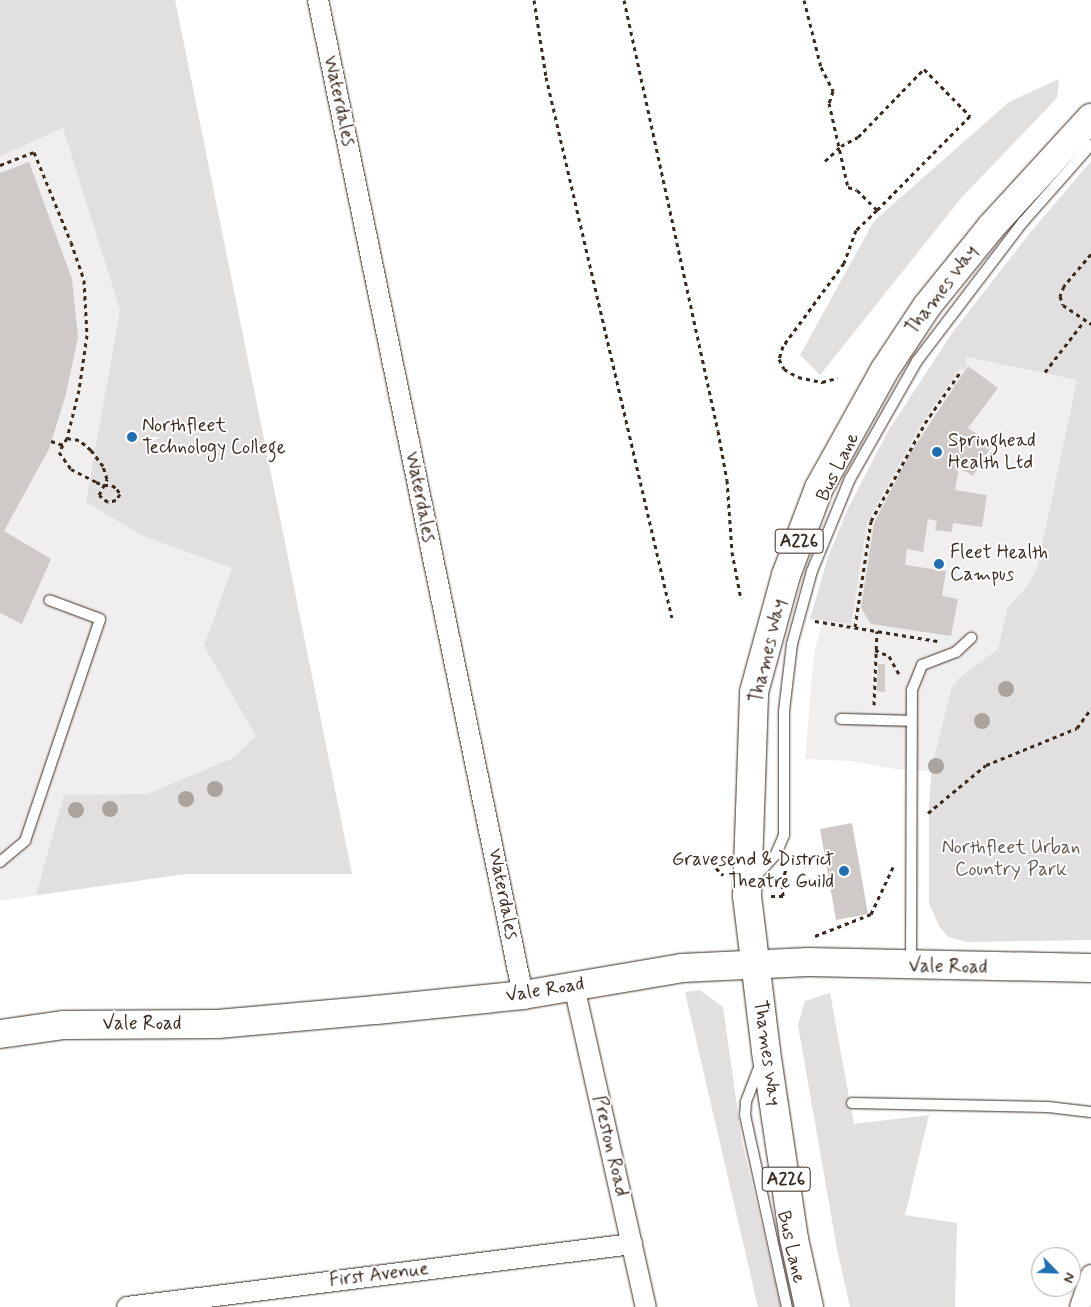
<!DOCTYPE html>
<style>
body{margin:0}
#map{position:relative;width:1091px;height:1307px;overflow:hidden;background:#fff;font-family:Mynerve,sans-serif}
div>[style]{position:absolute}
.built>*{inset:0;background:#f1efee}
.green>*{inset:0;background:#e2e0de}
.building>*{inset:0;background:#cfcac7}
.path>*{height:3px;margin-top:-1.5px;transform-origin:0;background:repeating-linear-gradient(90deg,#3b2a1e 0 4px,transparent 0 8px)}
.roads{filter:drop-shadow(0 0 1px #3b2a1e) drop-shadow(0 0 1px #3b2a1e)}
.lane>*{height:10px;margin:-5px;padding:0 5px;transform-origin:5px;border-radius:5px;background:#fff}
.street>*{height:20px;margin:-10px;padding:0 10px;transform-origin:10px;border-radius:10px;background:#fff}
.secondary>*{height:28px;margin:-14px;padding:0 14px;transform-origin:14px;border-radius:14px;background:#fff}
.primary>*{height:28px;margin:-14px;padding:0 14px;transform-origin:14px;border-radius:14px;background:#fff}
.trees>*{width:16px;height:16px;margin:-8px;border-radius:50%;background:#aaa39e}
.dots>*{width:14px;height:14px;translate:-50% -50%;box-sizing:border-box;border:2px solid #fff;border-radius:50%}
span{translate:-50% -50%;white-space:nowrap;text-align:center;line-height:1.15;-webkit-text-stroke:4px #fff;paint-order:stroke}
.shield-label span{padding:1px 4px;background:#fff;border:1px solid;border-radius:4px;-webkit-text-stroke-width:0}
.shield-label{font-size:18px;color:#3b2a1e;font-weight:700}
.street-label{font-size:19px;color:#3b2a1e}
.poi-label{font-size:19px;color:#3b2a1e}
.left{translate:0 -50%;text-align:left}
.right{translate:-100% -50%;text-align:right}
.park-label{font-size:19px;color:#65584e}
.north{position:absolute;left:1031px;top:1247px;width:50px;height:50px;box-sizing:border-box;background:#fff;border:1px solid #b1aaa5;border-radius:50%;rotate:114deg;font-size:14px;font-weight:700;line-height:20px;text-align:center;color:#3b2a1e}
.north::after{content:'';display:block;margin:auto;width:18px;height:22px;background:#1f6fb2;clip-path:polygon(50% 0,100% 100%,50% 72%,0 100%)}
</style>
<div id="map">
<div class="built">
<i style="clip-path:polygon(0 0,175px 0,352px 874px,185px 874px,0 901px)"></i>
<i style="clip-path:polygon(957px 355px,1077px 380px,1037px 568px,1028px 585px,1007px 608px,998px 649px,959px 678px,951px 689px,932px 771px,894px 769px,851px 761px,805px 759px,814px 653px,837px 573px)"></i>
</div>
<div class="green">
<i style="clip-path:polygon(0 0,175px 0,352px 874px,185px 874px,36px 895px,64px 795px,147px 794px,233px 758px,256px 736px,204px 646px,232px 568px,143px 536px,86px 502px,120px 310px,63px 128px,0 156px)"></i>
<i style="clip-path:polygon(1059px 79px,1057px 98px,962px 197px,820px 375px,800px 355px,874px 221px,1009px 102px)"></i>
<i style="clip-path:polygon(1091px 161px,1091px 940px,967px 942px,948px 937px,939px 926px,929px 903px,929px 804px,932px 767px,951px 689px,959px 678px,998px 649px,1007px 608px,1028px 585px,1037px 568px,1077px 380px,966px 357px,966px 368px,959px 370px,920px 426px,867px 523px,851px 624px,810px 619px,828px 557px,848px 508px,888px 431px,952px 333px,1029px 234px)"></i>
<i style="clip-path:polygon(700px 990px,723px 1007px,742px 1141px,781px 1307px,758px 1307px,685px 992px)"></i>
<i style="clip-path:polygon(830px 993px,854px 1124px,929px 1115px,905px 1215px,957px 1223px,955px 1307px,850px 1307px,837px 1249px,798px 1025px,805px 1001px)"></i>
</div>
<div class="building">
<i style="clip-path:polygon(29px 162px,72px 279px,78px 337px,66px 394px,49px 449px,4px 531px,51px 559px,22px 624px,0 613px,0 173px)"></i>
<i style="clip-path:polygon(968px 366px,998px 388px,968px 428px,993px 444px,973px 476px,959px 468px,955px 490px,987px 495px,982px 527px,953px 523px,952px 532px,935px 530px,937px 521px,928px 519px,923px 552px,907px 549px,905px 565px,946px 571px,942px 596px,958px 599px,951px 636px,871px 624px,861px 608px,874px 523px,909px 455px)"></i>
<i style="clip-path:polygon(878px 664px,885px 664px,885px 692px,877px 691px)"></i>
<i style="clip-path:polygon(852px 823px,868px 914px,836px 920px,820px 829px)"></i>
</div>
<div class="path">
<i style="left:534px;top:0;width:78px;rotate:81.1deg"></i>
<i style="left:546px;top:77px;width:555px;rotate:76.89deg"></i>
<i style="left:624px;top:0;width:441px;rotate:77.7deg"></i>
<i style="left:718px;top:431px;width:50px;rotate:79.6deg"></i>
<i style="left:727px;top:480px;width:72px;rotate:86deg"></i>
<i style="left:732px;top:552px;width:48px;rotate:79.2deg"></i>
<i style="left:804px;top:0;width:69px;rotate:75.8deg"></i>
<i style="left:821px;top:67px;width:27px;rotate:63deg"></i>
<i style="left:833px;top:91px;width:13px;rotate:108deg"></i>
<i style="left:829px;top:103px;width:86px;rotate:77.3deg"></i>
<i style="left:848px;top:187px;width:9px;rotate:18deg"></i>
<i style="left:857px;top:190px;width:28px;rotate:45deg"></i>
<i style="left:877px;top:210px;width:29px;rotate:136deg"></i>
<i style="left:856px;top:230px;width:35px;rotate:110deg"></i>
<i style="left:844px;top:263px;width:103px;rotate:126.3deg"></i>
<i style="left:783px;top:346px;width:14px;rotate:107deg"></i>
<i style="left:779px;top:359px;width:11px;rotate:63deg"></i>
<i style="left:784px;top:369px;width:16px;rotate:30deg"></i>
<i style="left:798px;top:377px;width:25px;rotate:12deg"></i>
<i style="left:822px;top:382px;width:16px;rotate:-15deg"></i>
<i style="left:825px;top:161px;width:22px;rotate:-43deg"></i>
<i style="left:841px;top:146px;width:19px;rotate:-28deg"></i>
<i style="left:858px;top:137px;width:95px;rotate:-45.9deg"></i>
<i style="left:924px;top:69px;width:66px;rotate:45.6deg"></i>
<i style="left:970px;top:116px;width:132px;rotate:134.7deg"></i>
<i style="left:0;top:165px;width:36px;rotate:-21deg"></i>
<i style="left:34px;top:152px;width:97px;rotate:67.7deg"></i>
<i style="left:71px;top:242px;width:40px;rotate:71.1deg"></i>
<i style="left:84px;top:280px;width:55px;rotate:86.9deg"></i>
<i style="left:87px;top:335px;width:56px;rotate:98.3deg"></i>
<i style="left:79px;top:390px;width:49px;rotate:104deg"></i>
<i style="left:67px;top:438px;width:16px;rotate:120deg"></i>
<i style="left:59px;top:452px;width:21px;rotate:55deg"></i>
<i style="left:71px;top:469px;width:28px;rotate:27deg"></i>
<i style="left:96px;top:482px;width:9px;rotate:21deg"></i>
<i style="left:104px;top:485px;width:8px"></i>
<i style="left:112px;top:485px;width:6px;rotate:39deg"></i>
<i style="left:117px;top:489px;width:6px;rotate:59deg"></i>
<i style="left:120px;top:494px;width:7px;rotate:124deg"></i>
<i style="left:116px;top:500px;width:8px;rotate:166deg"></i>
<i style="left:108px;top:502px;width:11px;rotate:-142deg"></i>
<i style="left:99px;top:495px;width:18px;rotate:-63deg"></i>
<i style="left:107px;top:479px;width:14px;rotate:-107deg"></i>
<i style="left:103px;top:466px;width:20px;rotate:-127deg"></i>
<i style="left:91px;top:450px;width:16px;rotate:-140deg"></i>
<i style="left:79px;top:440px;width:12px;rotate:-171deg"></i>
<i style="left:1091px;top:254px;width:42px;rotate:130.2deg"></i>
<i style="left:1064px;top:286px;width:11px;rotate:112deg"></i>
<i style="left:1060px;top:296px;width:9px;rotate:72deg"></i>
<i style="left:1063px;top:305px;width:34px;rotate:34deg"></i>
<i style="left:1045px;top:372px;width:66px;rotate:-52.4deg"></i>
<i style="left:51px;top:441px;width:13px;rotate:18deg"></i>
<i style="left:815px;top:621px;width:124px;rotate:9.3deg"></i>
<i style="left:855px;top:627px;width:107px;rotate:-81.4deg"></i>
<i style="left:871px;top:521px;width:112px;rotate:-61.1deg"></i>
<i style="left:925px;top:423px;width:63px;rotate:-55.3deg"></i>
<i style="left:875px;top:650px;width:15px;rotate:23deg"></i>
<i style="left:889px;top:656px;width:21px;rotate:61deg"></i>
<i style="left:874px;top:705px;width:74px;rotate:-87.7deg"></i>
<i style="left:928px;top:813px;width:75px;rotate:-39.6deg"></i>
<i style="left:986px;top:765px;width:98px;rotate:-22.1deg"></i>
<i style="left:1077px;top:728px;width:24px;rotate:-54deg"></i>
<i style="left:716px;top:868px;width:10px;rotate:45deg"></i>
<i style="left:771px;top:896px;width:12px"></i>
<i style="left:783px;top:896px;width:14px;rotate:-94deg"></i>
<i style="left:782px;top:882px;width:14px;rotate:-73deg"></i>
<i style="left:815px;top:936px;width:60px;rotate:-21.4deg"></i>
<i style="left:871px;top:914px;width:54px;rotate:-64.9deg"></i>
</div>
<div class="roads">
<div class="lane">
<i style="left:841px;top:719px;width:70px;rotate:1.6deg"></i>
<i style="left:0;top:862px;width:33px;rotate:-40deg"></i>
<i style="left:25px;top:841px;width:234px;rotate:-71.3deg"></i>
<i style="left:100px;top:619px;width:54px;rotate:-159.6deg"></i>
<i style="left:752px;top:880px;width:35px;rotate:-47deg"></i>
<i style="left:776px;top:854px;width:21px;rotate:-67deg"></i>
<i style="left:784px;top:835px;width:124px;rotate:-90deg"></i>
<i style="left:784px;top:711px;width:67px;rotate:-83.2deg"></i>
<i style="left:792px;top:644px;width:76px;rotate:-74.7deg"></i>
<i style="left:812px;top:571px;width:100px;rotate:-67.6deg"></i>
<i style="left:850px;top:479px;width:136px;rotate:-60.4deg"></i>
<i style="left:917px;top:361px;width:175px;rotate:-52.7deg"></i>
<i style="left:1023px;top:222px;width:103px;rotate:-48.6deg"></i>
<i style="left:911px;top:963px;width:273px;rotate:-89.8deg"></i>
<i style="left:912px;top:690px;width:27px;rotate:-68deg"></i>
<i style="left:922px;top:665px;width:36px;rotate:-21deg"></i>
<i style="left:956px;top:652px;width:21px;rotate:-43deg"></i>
<i style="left:760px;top:1065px;width:40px;rotate:111deg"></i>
<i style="left:746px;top:1102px;width:13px;rotate:94deg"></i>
<i style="left:745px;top:1115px;width:197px;rotate:77.7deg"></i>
<i style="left:852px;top:1103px;width:196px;rotate:1.2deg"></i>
<i style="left:1048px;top:1107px;width:43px;rotate:6.6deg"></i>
</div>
<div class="street">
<i style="left:318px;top:0;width:1016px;rotate:78.36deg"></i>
<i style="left:574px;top:986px;width:329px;rotate:77.4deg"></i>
<i style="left:127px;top:1307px;width:509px;rotate:-7.11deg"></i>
<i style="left:1080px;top:1307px;width:34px;rotate:-71deg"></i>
</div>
<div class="secondary">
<i style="left:0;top:1034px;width:65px;rotate:-8deg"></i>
<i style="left:64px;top:1025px;width:154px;rotate:-0.4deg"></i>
<i style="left:218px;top:1024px;width:159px;rotate:-5.1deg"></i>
<i style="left:376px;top:1010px;width:148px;rotate:-5.8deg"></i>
<i style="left:523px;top:995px;width:161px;rotate:-9.6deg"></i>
<i style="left:682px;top:968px;width:126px;rotate:-2.7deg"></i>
<i style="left:808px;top:962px;width:283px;rotate:1.2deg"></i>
</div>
<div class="primary">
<i style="left:809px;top:1307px;width:70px;rotate:-102.4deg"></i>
<i style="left:794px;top:1239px;width:190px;rotate:-98.5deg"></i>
<i style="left:766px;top:1051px;width:156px;rotate:-97deg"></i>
<i style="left:747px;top:896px;width:204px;rotate:-88deg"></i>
<i style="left:754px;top:692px;width:121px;rotate:-74.7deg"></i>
<i style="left:786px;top:575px;width:93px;rotate:-69.2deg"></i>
<i style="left:819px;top:488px;width:134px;rotate:-60.9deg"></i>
<i style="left:884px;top:371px;width:78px;rotate:-56.5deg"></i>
<i style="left:927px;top:306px;width:102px;rotate:-51deg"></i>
<i style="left:991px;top:227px;width:148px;rotate:-47.5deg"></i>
</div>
</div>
<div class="trees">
<i style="left:1006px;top:689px"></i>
<i style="left:982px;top:721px"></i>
<i style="left:936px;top:766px"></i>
<i style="left:215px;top:789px"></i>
<i style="left:186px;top:799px"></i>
<i style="left:110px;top:809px"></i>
<i style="left:76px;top:810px"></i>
</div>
<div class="dots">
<i style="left:132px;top:437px;background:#1f6fb2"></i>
<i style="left:937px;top:452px;background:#1f6fb2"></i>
<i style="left:939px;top:564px;background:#1f6fb2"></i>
<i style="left:844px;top:871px;background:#1f6fb2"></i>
</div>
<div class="shield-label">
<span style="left:799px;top:541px">A226</span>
<span style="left:786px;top:1179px">A226</span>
</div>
<div class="street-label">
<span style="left:339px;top:101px;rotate:78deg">Waterdales</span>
<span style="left:942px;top:290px;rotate:-53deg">Thames Way</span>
<span style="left:838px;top:467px;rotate:-64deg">Bus Lane</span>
<span style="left:420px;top:497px;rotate:79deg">Waterdales</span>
<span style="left:768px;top:651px;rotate:-77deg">Thames Way</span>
<span style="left:503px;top:894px;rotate:79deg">Waterdales</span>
<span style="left:948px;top:967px;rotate:1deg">Vale Road</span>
<span style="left:545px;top:990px;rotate:-9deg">Vale Road</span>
<span style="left:142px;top:1024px">Vale Road</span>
<span style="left:767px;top:1053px;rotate:82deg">Thames Way</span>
<span style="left:610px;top:1146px;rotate:77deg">Preston Road</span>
<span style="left:791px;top:1247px;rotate:77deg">Bus Lane</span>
<span style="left:379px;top:1275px;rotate:-7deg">First Avenue</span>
</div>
<div class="poi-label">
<span class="left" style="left:142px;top:437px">Northfleet<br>Technology College</span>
<span class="left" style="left:948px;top:452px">Springhead<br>Health Ltd</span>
<span class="left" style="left:950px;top:564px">Fleet Health<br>Campus</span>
<span class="right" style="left:834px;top:871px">Gravesend &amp; District<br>Theatre Guild</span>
</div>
<div class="park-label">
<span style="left:1011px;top:859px">Northfleet Urban<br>Country Park</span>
</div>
<div class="north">N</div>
</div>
